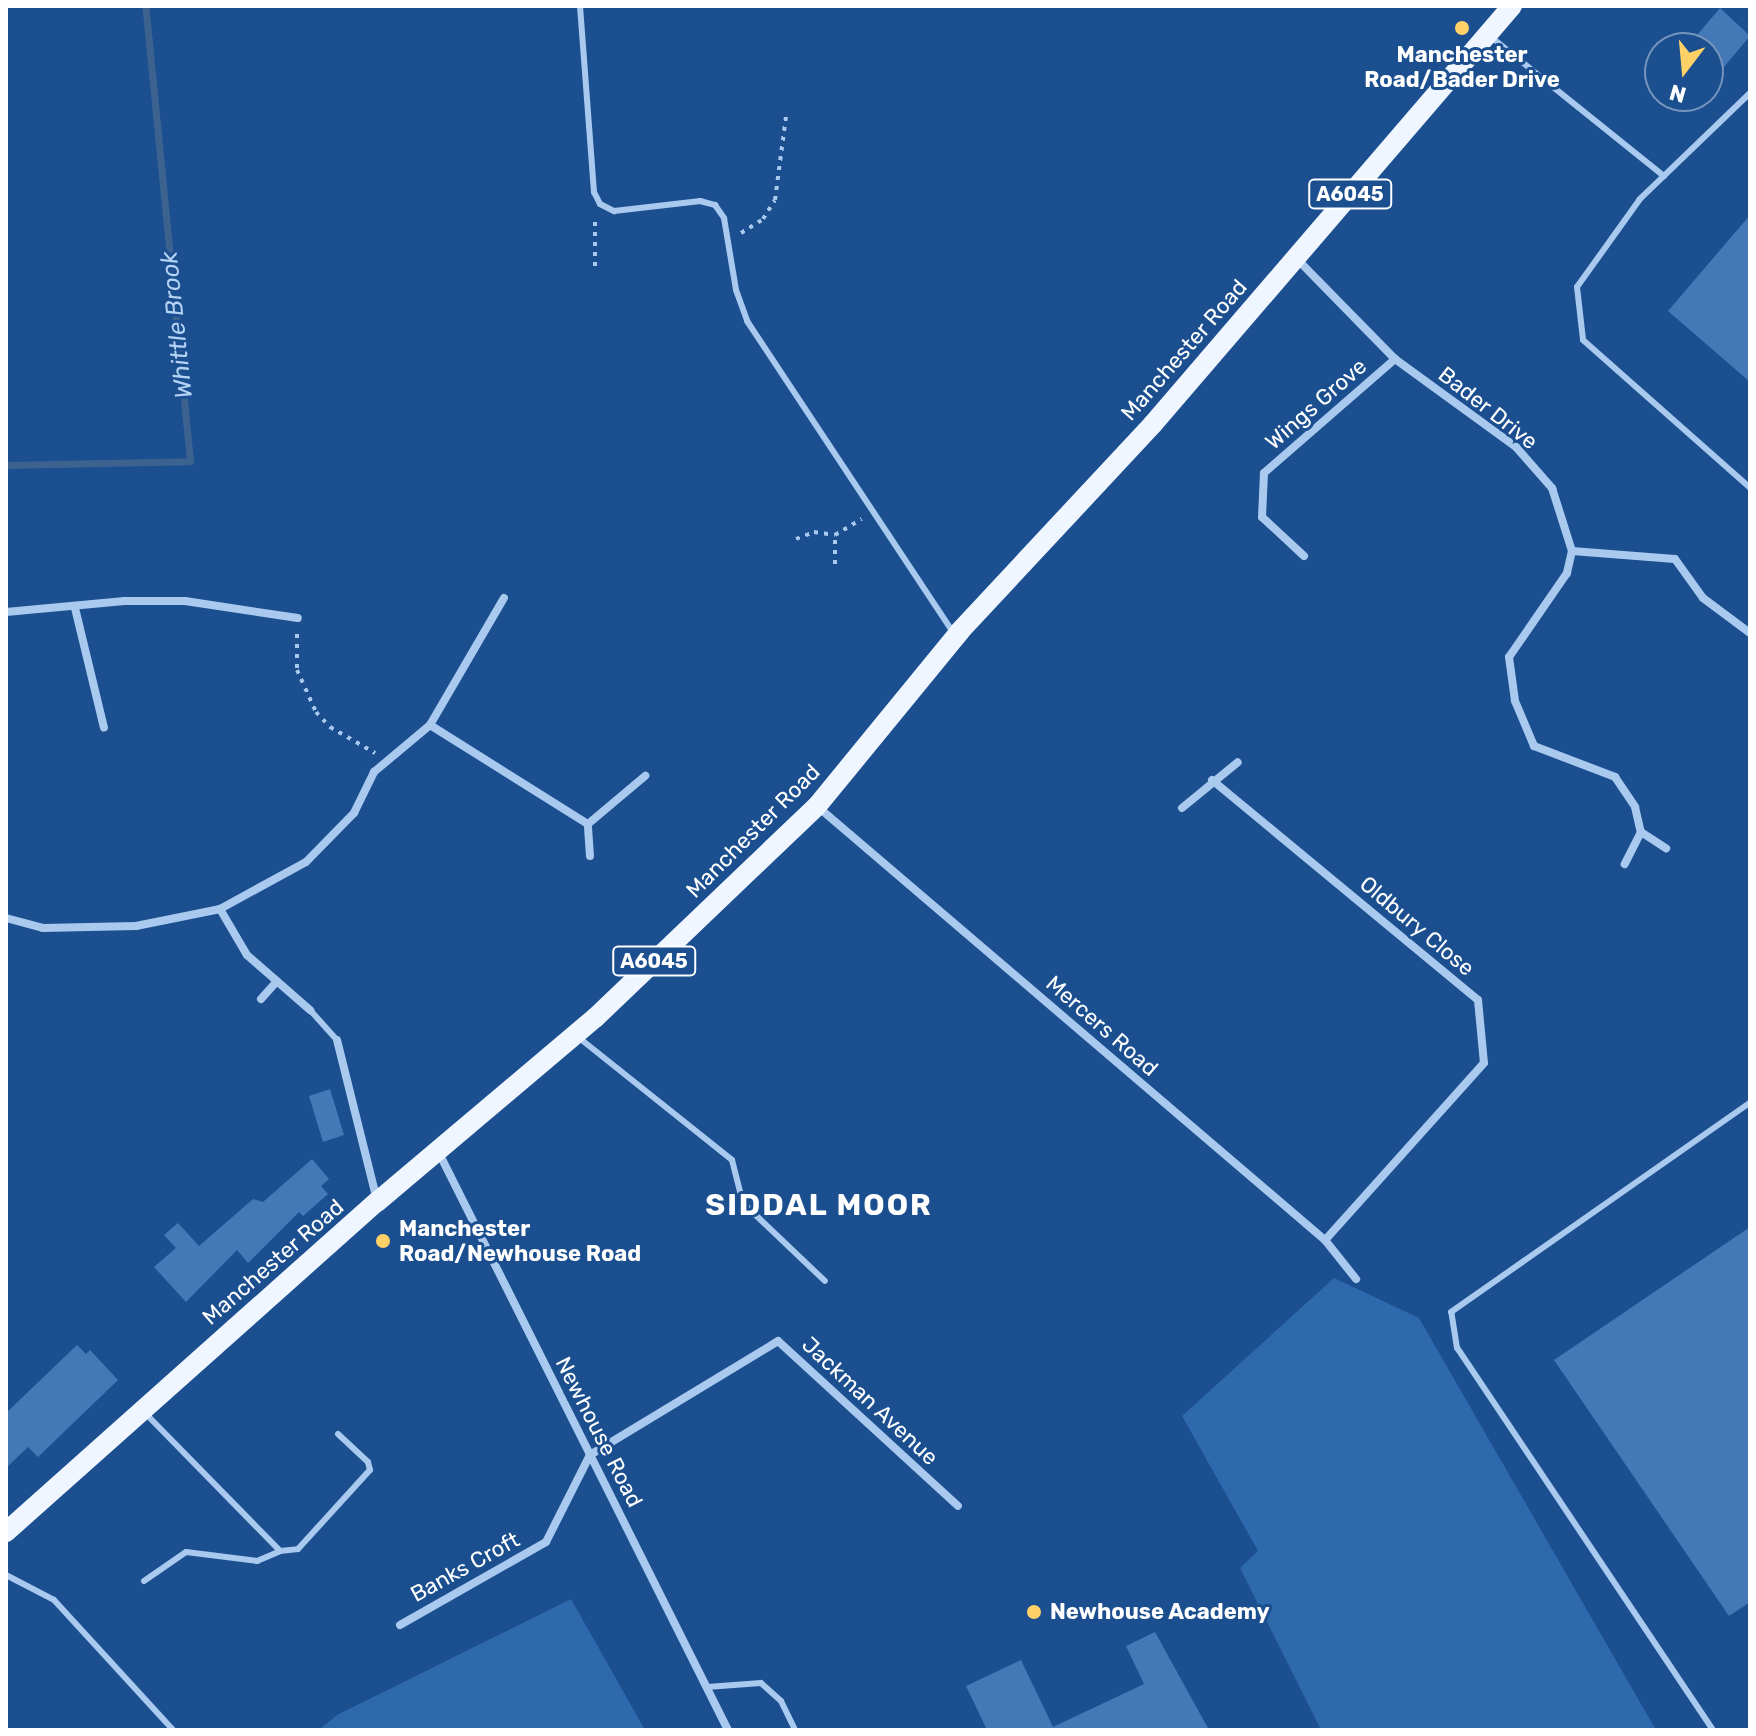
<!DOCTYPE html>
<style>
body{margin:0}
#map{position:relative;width:1756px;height:1736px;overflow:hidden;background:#1b4f8f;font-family:Rubik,sans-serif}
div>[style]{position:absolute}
.green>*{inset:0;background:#2e69ad}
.stream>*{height:7px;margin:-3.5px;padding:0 3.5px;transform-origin:3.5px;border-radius:3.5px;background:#3c6290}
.building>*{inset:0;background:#4478b7}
.path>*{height:4px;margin-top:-2px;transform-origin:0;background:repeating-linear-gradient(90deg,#a9c9ee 0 4px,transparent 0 10px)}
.service>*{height:6px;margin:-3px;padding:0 3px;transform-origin:3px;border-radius:3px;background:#a9c9ee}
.minor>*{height:8px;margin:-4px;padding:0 4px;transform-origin:4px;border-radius:4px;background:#a9c9ee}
.primary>*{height:20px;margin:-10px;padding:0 10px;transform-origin:10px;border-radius:10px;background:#f0f6ff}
.dots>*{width:22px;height:22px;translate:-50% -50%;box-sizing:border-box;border:4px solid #1b4f8f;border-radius:50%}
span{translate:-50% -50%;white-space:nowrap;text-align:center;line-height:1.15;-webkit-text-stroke:6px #1b4f8f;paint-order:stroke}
.shield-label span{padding:2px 6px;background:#1b4f8f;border:2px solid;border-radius:6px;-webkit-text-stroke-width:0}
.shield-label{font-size:20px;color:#fff;font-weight:700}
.poi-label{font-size:22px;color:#fff;font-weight:700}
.left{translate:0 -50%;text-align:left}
.street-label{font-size:22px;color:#fff}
.water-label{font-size:24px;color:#b5d3f5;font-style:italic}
.district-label{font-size:30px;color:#fff;font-weight:700;letter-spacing:2px}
.frame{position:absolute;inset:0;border:8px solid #fff;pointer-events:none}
.north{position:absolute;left:1644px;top:32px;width:80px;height:80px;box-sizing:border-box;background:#1b4f8f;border:2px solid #7695bc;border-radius:50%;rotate:196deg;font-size:22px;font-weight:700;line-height:32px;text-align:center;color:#fff}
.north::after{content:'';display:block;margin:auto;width:28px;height:36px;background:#ffd166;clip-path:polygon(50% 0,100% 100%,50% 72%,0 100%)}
</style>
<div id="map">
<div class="green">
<i style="clip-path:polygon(1334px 1278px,1419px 1318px,1656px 1730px,1321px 1730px,1240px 1568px,1258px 1551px,1182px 1416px)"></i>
<i style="clip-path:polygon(571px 1599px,645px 1730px,319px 1730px,337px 1715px)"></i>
</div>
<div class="stream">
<i style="left:6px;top:465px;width:184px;rotate:-1.2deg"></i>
<i style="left:190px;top:461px;width:457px;rotate:-95.6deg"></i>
</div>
<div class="building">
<i style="clip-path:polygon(1720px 8px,1750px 36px,1708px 86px,1708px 48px,1686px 48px)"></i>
<i style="clip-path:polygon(1750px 215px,1750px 382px,1668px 311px)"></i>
<i style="clip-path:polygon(330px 1089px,344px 1135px,323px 1142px,309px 1096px)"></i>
<i style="clip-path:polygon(312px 1159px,329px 1179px,321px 1186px,328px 1194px,303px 1216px,299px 1212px,248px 1263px,237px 1250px,186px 1302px,154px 1267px,176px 1248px,164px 1235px,178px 1223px,199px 1246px,253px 1199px,263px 1202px)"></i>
<i style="clip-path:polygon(1750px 1227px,1750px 1602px,1729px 1616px,1554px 1360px)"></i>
<i style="clip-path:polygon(77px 1345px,86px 1354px,90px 1350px,118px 1380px,38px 1457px,28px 1447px,6px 1468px,6px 1413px)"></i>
<i style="clip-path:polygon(1155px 1632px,1209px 1730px,987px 1730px,966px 1686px,1021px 1660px,1053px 1727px,1144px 1684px,1126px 1646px)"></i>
</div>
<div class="path">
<i style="left:741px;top:233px;width:26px;rotate:-32deg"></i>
<i style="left:763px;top:219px;width:22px;rotate:-58deg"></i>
<i style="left:775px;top:200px;width:84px;rotate:-82.5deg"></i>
<i style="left:595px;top:266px;width:49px;rotate:-90deg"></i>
<i style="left:796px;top:539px;width:19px;rotate:-21deg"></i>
<i style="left:814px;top:532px;width:21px;rotate:8deg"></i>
<i style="left:835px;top:564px;width:29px;rotate:-90deg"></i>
<i style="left:835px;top:535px;width:31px;rotate:-31deg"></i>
<i style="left:297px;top:634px;width:36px;rotate:90deg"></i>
<i style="left:297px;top:670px;width:46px;rotate:65.7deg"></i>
<i style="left:316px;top:712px;width:21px;rotate:47deg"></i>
<i style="left:330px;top:727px;width:52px;rotate:30deg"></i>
</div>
<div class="service">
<i style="left:580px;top:6px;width:187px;rotate:85.7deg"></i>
<i style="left:594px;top:192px;width:13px;rotate:63deg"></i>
<i style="left:600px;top:204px;width:16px;rotate:27deg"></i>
<i style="left:614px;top:211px;width:87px;rotate:-6.6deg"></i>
<i style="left:700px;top:201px;width:16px;rotate:15deg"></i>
<i style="left:715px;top:205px;width:16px;rotate:55deg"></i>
<i style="left:724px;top:218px;width:73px;rotate:80.5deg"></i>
<i style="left:736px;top:290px;width:33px;rotate:70deg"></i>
<i style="left:747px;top:321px;width:377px;rotate:56.5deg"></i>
<i style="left:1491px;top:37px;width:222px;rotate:38.8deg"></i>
<i style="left:1750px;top:93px;width:153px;rotate:136.1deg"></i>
<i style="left:1640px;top:199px;width:108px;rotate:125.6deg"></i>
<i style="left:1577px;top:287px;width:53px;rotate:83.5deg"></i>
<i style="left:1583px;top:340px;width:223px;rotate:41.5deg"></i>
<i style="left:310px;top:1010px;width:40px;rotate:48deg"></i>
<i style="left:578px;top:1037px;width:197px;rotate:38.6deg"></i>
<i style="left:732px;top:1160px;width:44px;rotate:75.7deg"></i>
<i style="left:743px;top:1203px;width:113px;rotate:43.6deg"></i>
<i style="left:145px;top:1413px;width:193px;rotate:45.6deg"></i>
<i style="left:280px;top:1551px;width:18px;rotate:-6deg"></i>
<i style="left:298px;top:1549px;width:107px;rotate:-47.7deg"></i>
<i style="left:370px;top:1470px;width:8px;rotate:-104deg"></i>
<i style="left:368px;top:1462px;width:41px;rotate:-137deg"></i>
<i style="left:6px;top:1575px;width:54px;rotate:27.5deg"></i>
<i style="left:54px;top:1600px;width:176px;rotate:47.5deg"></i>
<i style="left:144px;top:1581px;width:51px;rotate:-34.6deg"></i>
<i style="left:186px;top:1552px;width:72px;rotate:7.2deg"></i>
<i style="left:257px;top:1561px;width:25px;rotate:-23deg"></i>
<i style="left:707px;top:1687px;width:54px;rotate:-4.2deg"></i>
<i style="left:761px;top:1683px;width:27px;rotate:42deg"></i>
<i style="left:781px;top:1701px;width:32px;rotate:64deg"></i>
<i style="left:1713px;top:1730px;width:460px;rotate:-123.8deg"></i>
<i style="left:1457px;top:1348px;width:36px;rotate:-99deg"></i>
<i style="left:1451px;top:1312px;width:365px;rotate:-35deg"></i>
</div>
<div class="minor">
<i style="left:1295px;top:257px;width:143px;rotate:45.6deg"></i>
<i style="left:1395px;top:359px;width:150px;rotate:36deg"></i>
<i style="left:1516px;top:447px;width:55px;rotate:48.7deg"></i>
<i style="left:1552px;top:488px;width:66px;rotate:72.4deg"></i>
<i style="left:1572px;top:551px;width:23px;rotate:103deg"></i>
<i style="left:1567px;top:573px;width:102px;rotate:124.6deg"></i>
<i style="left:1509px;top:657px;width:44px;rotate:82.2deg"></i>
<i style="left:1515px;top:701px;width:49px;rotate:67.1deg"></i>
<i style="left:1534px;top:746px;width:87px;rotate:20.9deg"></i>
<i style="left:1615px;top:777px;width:36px;rotate:56deg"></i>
<i style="left:1635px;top:807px;width:26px;rotate:77deg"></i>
<i style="left:1641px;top:832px;width:36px;rotate:117deg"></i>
<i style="left:1572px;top:551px;width:103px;rotate:4.4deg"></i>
<i style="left:1675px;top:559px;width:48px;rotate:54.3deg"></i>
<i style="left:1703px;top:598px;width:59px;rotate:36.7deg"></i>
<i style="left:1304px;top:556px;width:57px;rotate:-137.1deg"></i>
<i style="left:1262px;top:517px;width:44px;rotate:-87.4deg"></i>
<i style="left:1264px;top:473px;width:174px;rotate:-41deg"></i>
<i style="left:75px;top:608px;width:123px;rotate:76.4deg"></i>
<i style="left:6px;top:612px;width:119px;rotate:-5.3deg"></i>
<i style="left:124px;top:601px;width:61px"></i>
<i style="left:185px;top:601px;width:114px;rotate:8.6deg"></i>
<i style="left:430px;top:725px;width:186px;rotate:32.1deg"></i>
<i style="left:1212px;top:780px;width:345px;rotate:39.6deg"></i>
<i style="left:1478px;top:1000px;width:63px;rotate:84.6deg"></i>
<i style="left:1484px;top:1063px;width:238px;rotate:131.9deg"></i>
<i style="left:818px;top:807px;width:667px;rotate:40.5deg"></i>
<i style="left:1325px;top:1240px;width:50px;rotate:51.5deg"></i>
<i style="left:1182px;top:808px;width:72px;rotate:-39.4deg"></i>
<i style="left:1641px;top:832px;width:30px;rotate:33deg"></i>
<i style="left:590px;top:856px;width:32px;rotate:-94deg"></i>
<i style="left:588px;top:824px;width:75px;rotate:-40.1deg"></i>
<i style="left:220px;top:909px;width:53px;rotate:59.6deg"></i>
<i style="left:247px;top:955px;width:84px;rotate:41.1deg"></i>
<i style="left:6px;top:918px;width:38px;rotate:15deg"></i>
<i style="left:43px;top:928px;width:93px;rotate:-1.2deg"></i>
<i style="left:136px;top:926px;width:86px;rotate:-11.4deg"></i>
<i style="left:220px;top:909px;width:98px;rotate:-28.7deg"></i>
<i style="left:306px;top:862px;width:69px;rotate:-45.6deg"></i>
<i style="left:354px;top:813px;width:46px;rotate:-64deg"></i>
<i style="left:374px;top:772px;width:73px;rotate:-40deg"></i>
<i style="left:430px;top:725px;width:147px;rotate:-59.8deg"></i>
<i style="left:261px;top:999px;width:24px;rotate:-48deg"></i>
<i style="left:337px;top:1040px;width:166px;rotate:76deg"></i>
<i style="left:438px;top:1151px;width:648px;rotate:63.4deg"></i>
<i style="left:400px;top:1625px;width:168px;rotate:-29.6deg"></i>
<i style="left:546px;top:1542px;width:97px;rotate:-63.2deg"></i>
<i style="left:590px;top:1455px;width:220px;rotate:-31.2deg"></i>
<i style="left:778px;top:1341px;width:244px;rotate:42.5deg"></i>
</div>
<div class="primary">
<i style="left:6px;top:1532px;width:497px;rotate:-41.7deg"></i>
<i style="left:377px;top:1202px;width:285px;rotate:-40.2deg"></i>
<i style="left:595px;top:1018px;width:307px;rotate:-43.7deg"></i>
<i style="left:817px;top:806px;width:226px;rotate:-50.7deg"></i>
<i style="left:960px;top:631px;width:283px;rotate:-47deg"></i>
<i style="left:1153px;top:424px;width:551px;rotate:-49.34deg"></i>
</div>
<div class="dots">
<i style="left:1462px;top:28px;background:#ffd166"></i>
<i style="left:383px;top:1241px;background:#ffd166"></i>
<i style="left:1034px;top:1612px;background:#ffd166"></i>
</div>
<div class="shield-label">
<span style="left:1350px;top:194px">A6045</span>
<span style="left:654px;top:961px">A6045</span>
</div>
<div class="poi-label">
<span style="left:1462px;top:67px">Manchester<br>Road/Bader Drive</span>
<span class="left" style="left:399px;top:1241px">Manchester<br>Road/Newhouse Road</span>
<span class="left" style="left:1050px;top:1612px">Newhouse Academy</span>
</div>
<div class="street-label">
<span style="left:1184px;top:350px;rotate:-49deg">Manchester Road</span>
<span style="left:1316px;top:404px;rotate:-41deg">Wings Grove</span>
<span style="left:1488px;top:408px;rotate:38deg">Bader Drive</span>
<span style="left:753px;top:831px;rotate:-45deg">Manchester Road</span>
<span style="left:1417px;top:926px;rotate:40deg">Oldbury Close</span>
<span style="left:1102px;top:1026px;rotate:41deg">Mercers Road</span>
<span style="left:273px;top:1262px;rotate:-41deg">Manchester Road</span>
<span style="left:870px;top:1401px;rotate:43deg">Jackman Avenue</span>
<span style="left:599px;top:1432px;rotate:63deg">Newhouse Road</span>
<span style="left:465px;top:1567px;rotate:-29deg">Banks Croft</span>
</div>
<div class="water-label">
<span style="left:177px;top:325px;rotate:-96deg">Whittle Brook</span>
</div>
<div class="district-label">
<span style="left:819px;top:1205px">SIDDAL MOOR</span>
</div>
<div class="frame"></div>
<div class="north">N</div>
</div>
